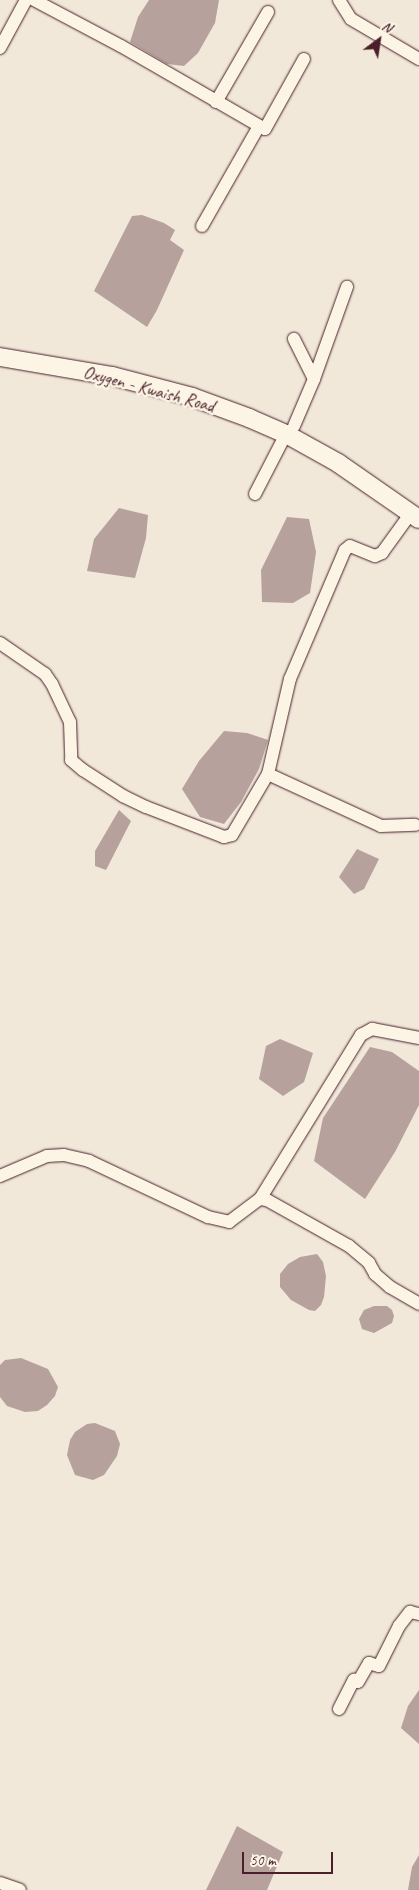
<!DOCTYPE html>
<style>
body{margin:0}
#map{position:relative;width:419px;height:1890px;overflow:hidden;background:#f1e8da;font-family:Caveat,sans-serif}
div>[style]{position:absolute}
.water>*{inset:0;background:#b6a19c}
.roads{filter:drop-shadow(0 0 1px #4a1f2b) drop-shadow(0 0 1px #4a1f2b)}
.street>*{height:12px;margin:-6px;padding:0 6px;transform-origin:6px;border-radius:6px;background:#fcf5e5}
.secondary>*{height:18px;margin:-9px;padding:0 9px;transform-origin:9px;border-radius:9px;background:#fcf5e5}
span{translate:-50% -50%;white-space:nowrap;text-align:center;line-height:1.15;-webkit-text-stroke:5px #fcf5e5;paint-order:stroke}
.street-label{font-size:18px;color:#4a1f2b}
.north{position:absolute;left:354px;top:15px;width:50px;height:50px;-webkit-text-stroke:4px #fcf5e5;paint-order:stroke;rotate:31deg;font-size:14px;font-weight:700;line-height:20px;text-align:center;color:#4a1f2b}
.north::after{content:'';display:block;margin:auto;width:18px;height:22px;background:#4a1f2b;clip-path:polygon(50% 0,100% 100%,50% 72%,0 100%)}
.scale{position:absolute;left:242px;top:1852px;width:91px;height:22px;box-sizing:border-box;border:2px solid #4a1f2b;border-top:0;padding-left:6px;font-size:15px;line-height:18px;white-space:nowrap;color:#4a1f2b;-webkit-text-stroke:4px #fcf5e5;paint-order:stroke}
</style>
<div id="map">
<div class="water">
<i style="clip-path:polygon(149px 0,219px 0,215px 23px,198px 53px,184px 66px,167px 64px,130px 42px,138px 17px)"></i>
<i style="clip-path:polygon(142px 215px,164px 223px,175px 230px,170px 240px,184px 250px,157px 310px,147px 327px,94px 291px,132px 216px)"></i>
<i style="clip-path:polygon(119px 508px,148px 515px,146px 538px,135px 578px,87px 571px,94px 539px)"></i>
<i style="clip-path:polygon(287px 517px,309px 519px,316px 552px,310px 593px,293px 603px,262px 602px,261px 570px)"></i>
<i style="clip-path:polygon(224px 731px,247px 733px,268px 740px,259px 769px,241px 802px,224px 824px,200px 817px,182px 789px,199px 761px)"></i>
<i style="clip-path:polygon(119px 810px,131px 821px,106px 870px,95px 866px,95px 851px)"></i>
<i style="clip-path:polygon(357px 849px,379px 859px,364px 889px,354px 894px,339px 877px)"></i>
<i style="clip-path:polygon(280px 1039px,313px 1053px,304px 1082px,283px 1096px,259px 1079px,266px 1046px)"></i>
<i style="clip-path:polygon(370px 1047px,392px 1052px,419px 1071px,419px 1105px,395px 1152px,365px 1199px,314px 1161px,323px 1118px)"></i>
<i style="clip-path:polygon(317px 1254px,323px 1262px,326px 1276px,324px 1297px,321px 1305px,315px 1311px,309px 1310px,291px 1300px,280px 1287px,280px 1274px,288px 1264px,300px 1257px)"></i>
<i style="clip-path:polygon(374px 1306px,387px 1306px,392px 1310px,394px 1316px,392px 1323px,374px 1333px,362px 1329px,359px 1319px,364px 1310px)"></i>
<i style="clip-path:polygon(21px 1358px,48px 1369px,58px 1387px,55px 1396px,47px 1405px,38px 1411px,25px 1412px,7px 1406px,0 1397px,0 1365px,5px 1360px)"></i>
<i style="clip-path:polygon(95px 1423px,115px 1431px,120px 1444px,117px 1456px,104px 1475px,93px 1480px,75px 1475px,67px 1455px,70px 1440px,75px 1432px,87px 1424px)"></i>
<i style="clip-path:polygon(419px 1690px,419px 1744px,401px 1728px,408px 1706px)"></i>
<i style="clip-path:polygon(237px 1826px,283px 1852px,267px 1890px,206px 1890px)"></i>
<i style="clip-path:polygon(419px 1855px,419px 1890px,408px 1890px,412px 1867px)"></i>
</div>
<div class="roads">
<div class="street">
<i style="left:34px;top:0;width:98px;rotate:27.9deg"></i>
<i style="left:121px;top:46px;width:166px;rotate:30deg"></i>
<i style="left:265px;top:129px;width:80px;rotate:-60.9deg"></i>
<i style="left:339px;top:0;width:22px;rotate:58deg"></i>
<i style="left:351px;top:19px;width:79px;rotate:30.5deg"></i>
<i style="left:0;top:48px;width:55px;rotate:-61.6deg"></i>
<i style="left:216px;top:102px;width:104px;rotate:-60deg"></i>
<i style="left:202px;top:226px;width:115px;rotate:-60.3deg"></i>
<i style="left:314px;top:379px;width:98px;rotate:-70.3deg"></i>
<i style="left:294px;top:426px;width:51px;rotate:-66.9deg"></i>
<i style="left:314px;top:379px;width:45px;rotate:-116.6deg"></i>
<i style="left:255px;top:494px;width:68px;rotate:-62.7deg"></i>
<i style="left:0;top:643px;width:55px;rotate:34.6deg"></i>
<i style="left:45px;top:674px;width:12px;rotate:55deg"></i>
<i style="left:52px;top:684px;width:42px;rotate:64.7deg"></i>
<i style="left:70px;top:722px;width:38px;rotate:88deg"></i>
<i style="left:71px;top:760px;width:16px;rotate:40deg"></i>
<i style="left:83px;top:770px;width:48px;rotate:33deg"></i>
<i style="left:123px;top:796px;width:25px;rotate:26deg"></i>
<i style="left:146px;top:807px;width:84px;rotate:21deg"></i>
<i style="left:224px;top:837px;width:8px;rotate:-14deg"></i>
<i style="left:232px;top:835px;width:71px;rotate:-59.5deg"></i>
<i style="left:268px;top:774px;width:98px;rotate:-77deg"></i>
<i style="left:290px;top:679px;width:140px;rotate:-66.9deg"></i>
<i style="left:345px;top:550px;width:6px;rotate:-39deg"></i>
<i style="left:350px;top:546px;width:27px;rotate:22deg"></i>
<i style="left:375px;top:556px;width:8px;rotate:-23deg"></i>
<i style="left:382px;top:553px;width:49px;rotate:-54.1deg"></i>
<i style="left:268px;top:774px;width:124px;rotate:24.7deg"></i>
<i style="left:381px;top:826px;width:34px;rotate:-2deg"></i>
<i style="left:0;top:1176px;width:51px;rotate:-23.1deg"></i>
<i style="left:47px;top:1156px;width:17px;rotate:-3deg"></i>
<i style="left:64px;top:1155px;width:26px;rotate:13deg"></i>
<i style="left:89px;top:1161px;width:132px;rotate:25.2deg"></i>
<i style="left:208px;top:1217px;width:22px;rotate:13deg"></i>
<i style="left:229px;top:1222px;width:39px;rotate:-37deg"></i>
<i style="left:260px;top:1199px;width:7px;rotate:8deg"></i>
<i style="left:267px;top:1200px;width:94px;rotate:29.3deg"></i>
<i style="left:349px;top:1246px;width:26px;rotate:40deg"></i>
<i style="left:369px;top:1263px;width:13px;rotate:61deg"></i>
<i style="left:375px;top:1274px;width:20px;rotate:41deg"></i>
<i style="left:390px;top:1287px;width:34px;rotate:30deg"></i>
<i style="left:260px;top:1199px;width:193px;rotate:-58.4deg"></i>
<i style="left:361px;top:1035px;width:13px;rotate:-29deg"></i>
<i style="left:372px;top:1029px;width:48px;rotate:10.8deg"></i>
<i style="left:339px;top:1709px;width:33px;rotate:-63deg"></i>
<i style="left:354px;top:1680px;width:4px;rotate:27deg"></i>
<i style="left:358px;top:1682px;width:22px;rotate:-60deg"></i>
<i style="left:369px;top:1663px;width:10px;rotate:17deg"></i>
<i style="left:379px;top:1666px;width:45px;rotate:-63.4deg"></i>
<i style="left:399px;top:1626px;width:18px;rotate:-52deg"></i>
<i style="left:410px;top:1612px;width:9px;rotate:13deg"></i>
<i style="left:0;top:1883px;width:21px;rotate:19deg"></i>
</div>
<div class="secondary">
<i style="left:0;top:357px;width:114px;rotate:9.6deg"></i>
<i style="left:112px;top:376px;width:83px;rotate:14.7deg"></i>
<i style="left:192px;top:397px;width:61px;rotate:20.2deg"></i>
<i style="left:249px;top:418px;width:40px;rotate:23.4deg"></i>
<i style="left:286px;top:434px;width:60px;rotate:29.1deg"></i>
<i style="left:338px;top:463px;width:98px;rotate:34.7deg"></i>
</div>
</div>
<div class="street-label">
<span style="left:149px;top:389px;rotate:15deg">Oxygen - Kwaish Road</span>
</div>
<div class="north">N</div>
<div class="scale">50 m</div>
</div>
